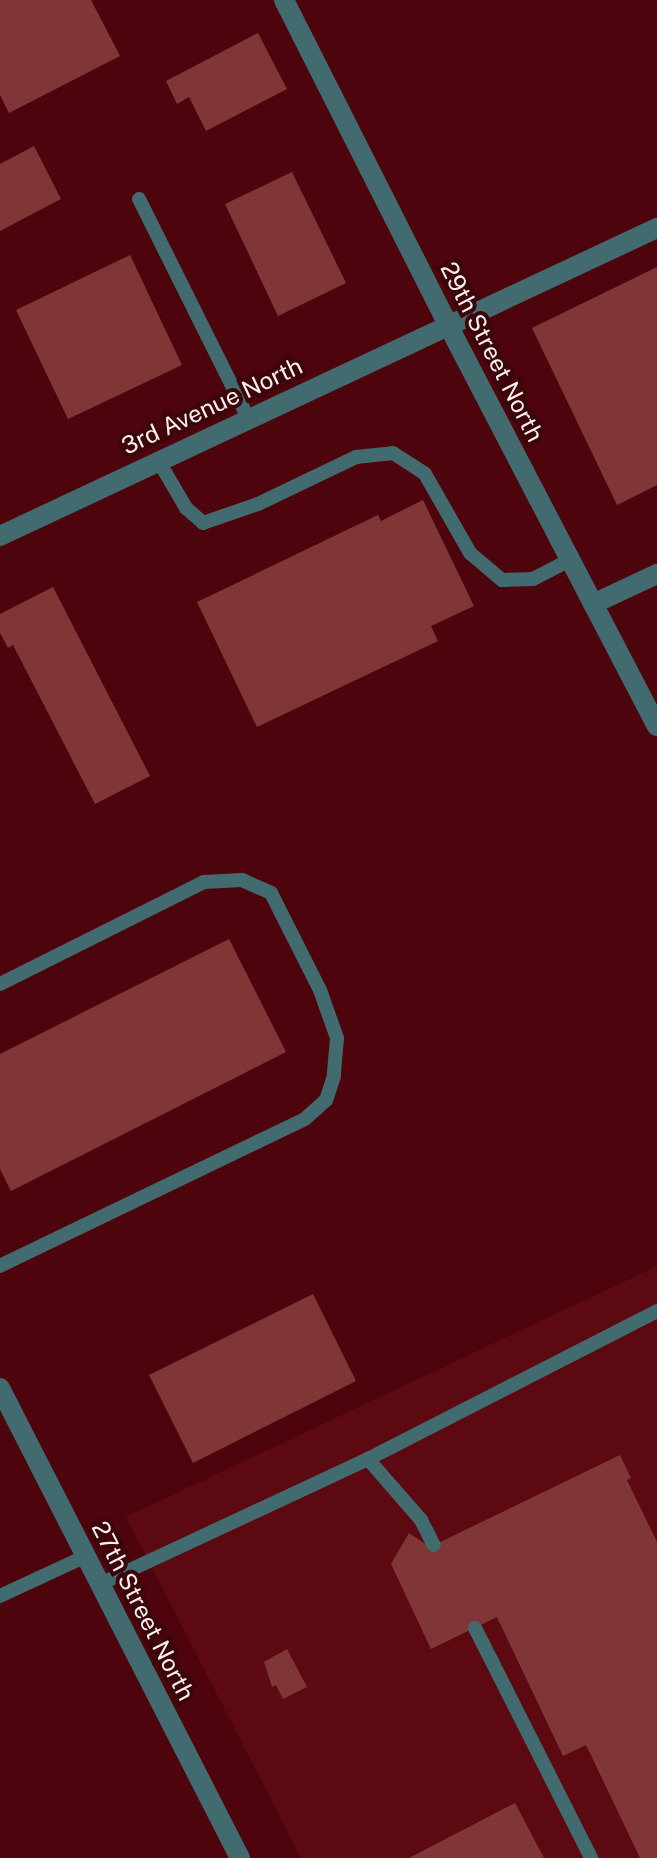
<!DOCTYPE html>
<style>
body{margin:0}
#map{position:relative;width:657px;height:1858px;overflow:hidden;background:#4e040d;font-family:"Public Sans",sans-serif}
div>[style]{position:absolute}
.built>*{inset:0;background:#5c0912}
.building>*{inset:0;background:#803636}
.lane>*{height:14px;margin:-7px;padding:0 7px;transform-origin:7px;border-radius:7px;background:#426b6f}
.street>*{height:20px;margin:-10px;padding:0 10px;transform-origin:10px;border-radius:10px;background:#426b6f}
span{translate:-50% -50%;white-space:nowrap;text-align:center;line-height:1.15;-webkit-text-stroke:8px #3c0509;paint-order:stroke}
.street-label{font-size:24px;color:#f9f0ef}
</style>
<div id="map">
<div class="built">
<i style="clip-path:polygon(657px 1266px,657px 1858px,301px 1858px,126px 1517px)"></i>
</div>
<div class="building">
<i style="clip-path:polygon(0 0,91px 0,120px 56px,9px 113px,0 95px)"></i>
<i style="clip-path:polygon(258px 33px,287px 89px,206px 131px,189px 97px,177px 104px,166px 81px)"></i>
<i style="clip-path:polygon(34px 146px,61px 199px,0 231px,0 164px)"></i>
<i style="clip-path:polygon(292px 172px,346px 283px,278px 316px,225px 204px)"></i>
<i style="clip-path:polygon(130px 255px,182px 365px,68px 419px,16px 310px)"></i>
<i style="clip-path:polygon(657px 267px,657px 485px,617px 505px,532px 328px)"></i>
<i style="clip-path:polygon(423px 500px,474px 606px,431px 626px,438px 641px,257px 727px,197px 602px,378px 515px,381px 521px)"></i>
<i style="clip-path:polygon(53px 587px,150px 776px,95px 804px,13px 645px,8px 648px,0 633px,0 614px)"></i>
<i style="clip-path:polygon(229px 939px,286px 1052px,11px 1191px,0 1169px,0 1054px)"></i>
<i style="clip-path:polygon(313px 1294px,356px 1381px,193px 1463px,149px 1375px)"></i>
<i style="clip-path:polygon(620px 1455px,631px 1478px,627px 1480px,657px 1542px,657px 1858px,640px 1858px,586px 1745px,563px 1756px,497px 1617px,431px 1649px,391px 1564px,409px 1533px,430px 1547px)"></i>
<i style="clip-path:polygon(287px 1649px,307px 1687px,283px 1699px,276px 1685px,272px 1687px,264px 1662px)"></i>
<i style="clip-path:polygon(515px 1803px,544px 1858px,409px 1858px)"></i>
</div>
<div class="lane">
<i style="left:139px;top:199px;width:245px;rotate:63.5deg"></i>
<i style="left:158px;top:460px;width:56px;rotate:59.7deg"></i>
<i style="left:186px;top:508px;width:23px;rotate:41deg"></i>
<i style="left:203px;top:523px;width:58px;rotate:-19.1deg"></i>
<i style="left:258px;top:504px;width:109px;rotate:-25.6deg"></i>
<i style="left:356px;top:457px;width:37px;rotate:-6deg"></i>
<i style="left:393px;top:453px;width:38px;rotate:33deg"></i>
<i style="left:425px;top:474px;width:91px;rotate:60.3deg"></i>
<i style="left:470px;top:553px;width:42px;rotate:40.2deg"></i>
<i style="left:502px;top:580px;width:31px;rotate:-2deg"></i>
<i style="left:533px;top:579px;width:42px;rotate:-27.2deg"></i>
<i style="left:0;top:984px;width:228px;rotate:-26.6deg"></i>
<i style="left:204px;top:882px;width:38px;rotate:-3deg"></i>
<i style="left:242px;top:880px;width:32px;rotate:24deg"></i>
<i style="left:271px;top:893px;width:109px;rotate:63.2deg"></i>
<i style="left:320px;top:990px;width:51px;rotate:70.5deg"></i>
<i style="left:337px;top:1038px;width:38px;rotate:95deg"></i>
<i style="left:334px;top:1076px;width:25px;rotate:108deg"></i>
<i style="left:326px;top:1100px;width:28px;rotate:138deg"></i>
<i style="left:305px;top:1119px;width:339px;rotate:154.3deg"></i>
<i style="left:368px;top:1459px;width:325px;rotate:-27.1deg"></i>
<i style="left:100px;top:1584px;width:296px;rotate:-25deg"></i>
<i style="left:368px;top:1459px;width:81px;rotate:49deg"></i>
<i style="left:421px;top:1520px;width:28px;rotate:63deg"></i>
<i style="left:0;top:1596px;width:95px;rotate:-24.9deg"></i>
<i style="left:475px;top:1628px;width:258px;rotate:63.2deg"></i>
</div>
<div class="street">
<i style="left:284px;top:0;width:364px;rotate:63.2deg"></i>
<i style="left:448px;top:325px;width:452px;rotate:62.5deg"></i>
<i style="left:0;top:536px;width:726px;rotate:-25.12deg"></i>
<i style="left:593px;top:604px;width:71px;rotate:-25.1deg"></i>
<i style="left:0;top:1388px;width:528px;rotate:62.95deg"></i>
</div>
<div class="street-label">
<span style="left:492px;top:352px;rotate:63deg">29th Street North</span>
<span style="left:212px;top:406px;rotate:-25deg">3rd Avenue North</span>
<span style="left:143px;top:1611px;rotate:63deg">27th Street North</span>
</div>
</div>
